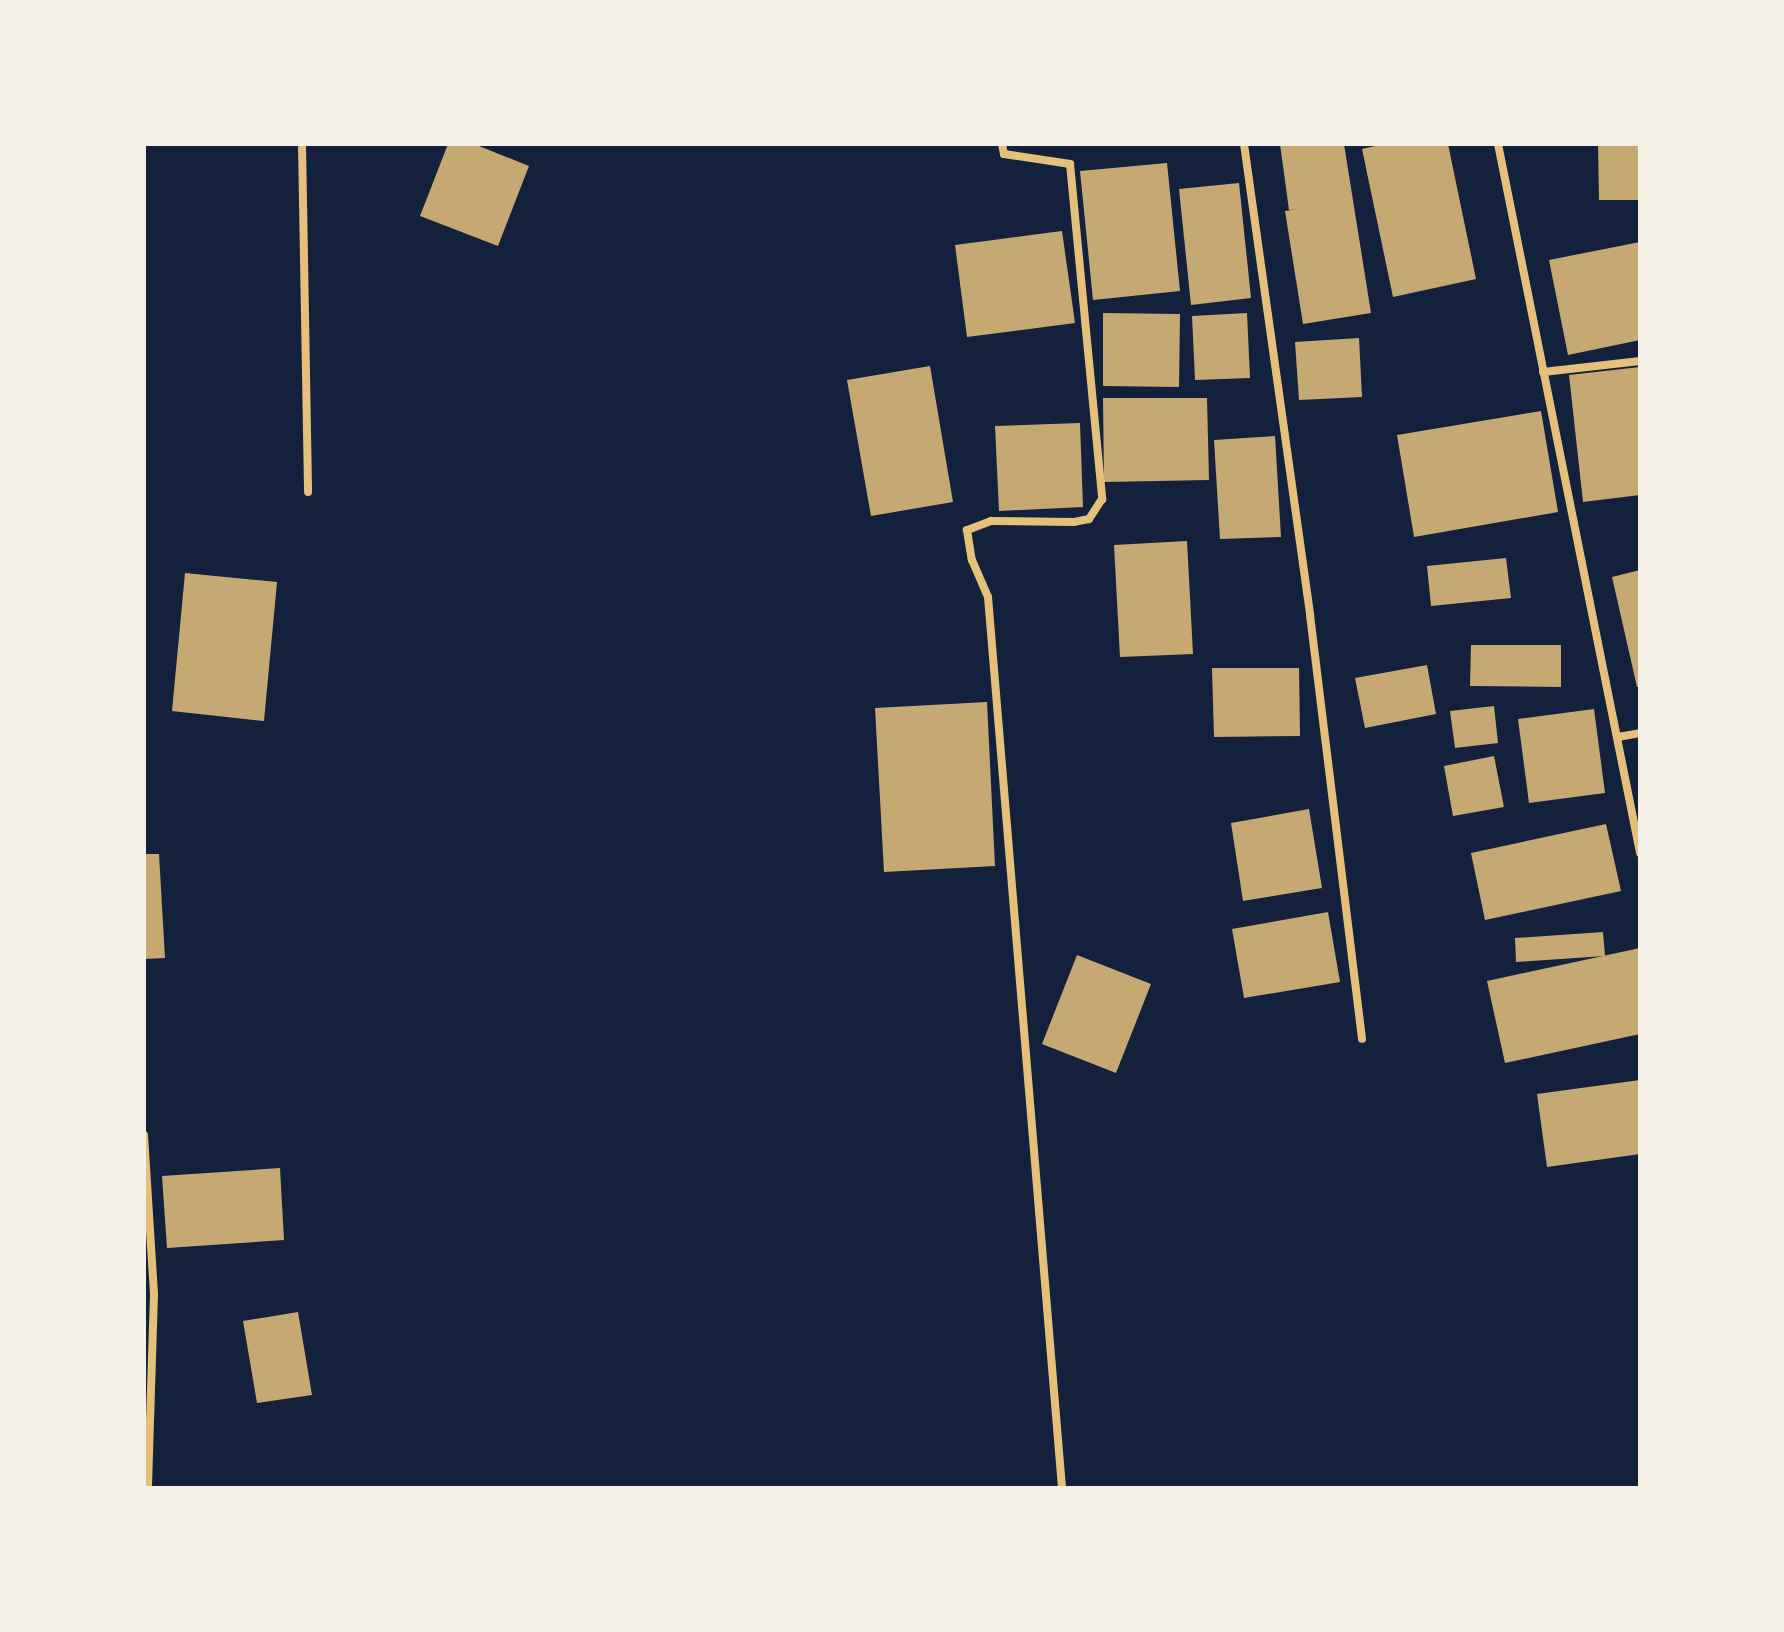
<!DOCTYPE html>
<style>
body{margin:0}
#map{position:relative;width:1784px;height:1632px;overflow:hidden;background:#14213d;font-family:Overpass,sans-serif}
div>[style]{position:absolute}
.building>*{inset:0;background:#c6a872}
.minor>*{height:8px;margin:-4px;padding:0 4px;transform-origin:4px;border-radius:4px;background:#e5c07b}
span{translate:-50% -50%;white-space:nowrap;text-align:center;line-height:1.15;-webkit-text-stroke:7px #f6f1e7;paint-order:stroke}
.frame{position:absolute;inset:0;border:146px solid #f6f1e7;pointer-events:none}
</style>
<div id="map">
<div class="building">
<i style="clip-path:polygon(448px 144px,474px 144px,529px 166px,498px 246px,420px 216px)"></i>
<i style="clip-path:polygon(1280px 144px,1344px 144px,1371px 313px,1303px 324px,1285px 211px,1299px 209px,1289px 210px)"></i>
<i style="clip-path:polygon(1384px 144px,1448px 144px,1476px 279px,1393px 297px,1362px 149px)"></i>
<i style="clip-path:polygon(1598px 144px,1640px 144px,1640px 200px,1599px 200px)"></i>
<i style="clip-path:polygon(1167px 163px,1180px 291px,1093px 300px,1080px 171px)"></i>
<i style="clip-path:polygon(1239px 183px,1251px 298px,1191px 305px,1179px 189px)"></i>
<i style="clip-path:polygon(1062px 231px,1075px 323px,967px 337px,955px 245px)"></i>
<i style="clip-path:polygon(1640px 242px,1640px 340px,1568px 355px,1549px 260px)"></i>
<i style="clip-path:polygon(1103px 313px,1180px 314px,1179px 387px,1103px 386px)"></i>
<i style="clip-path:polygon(1247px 313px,1250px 378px,1195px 380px,1192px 316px)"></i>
<i style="clip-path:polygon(1359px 338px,1362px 397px,1299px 400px,1295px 342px)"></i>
<i style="clip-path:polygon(930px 366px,953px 502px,871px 516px,847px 380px)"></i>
<i style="clip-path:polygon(1640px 367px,1640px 495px,1583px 502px,1569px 375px)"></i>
<i style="clip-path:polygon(1103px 398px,1207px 398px,1209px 480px,1104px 482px)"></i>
<i style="clip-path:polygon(1541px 411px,1558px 512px,1414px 537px,1397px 435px)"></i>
<i style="clip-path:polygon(1080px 423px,1083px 507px,999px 511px,995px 426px)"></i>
<i style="clip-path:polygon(1275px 436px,1281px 537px,1220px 539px,1214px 440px)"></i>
<i style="clip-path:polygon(1187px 541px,1193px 654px,1120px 657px,1114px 545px)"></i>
<i style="clip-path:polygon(1506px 558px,1511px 598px,1431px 606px,1427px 566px)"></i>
<i style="clip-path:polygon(1640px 570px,1640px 687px,1637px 687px,1612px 577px)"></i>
<i style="clip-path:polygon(185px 573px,277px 582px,264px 721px,172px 711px)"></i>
<i style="clip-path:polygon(1471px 645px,1561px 645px,1561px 687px,1470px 686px)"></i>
<i style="clip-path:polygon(1427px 665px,1436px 714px,1365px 728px,1355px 678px)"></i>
<i style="clip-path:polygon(1212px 668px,1299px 668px,1300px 736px,1214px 737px)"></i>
<i style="clip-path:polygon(987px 702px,995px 866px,884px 872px,875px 708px)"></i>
<i style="clip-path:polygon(1494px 706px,1498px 743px,1455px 748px,1450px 711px)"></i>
<i style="clip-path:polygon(1594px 709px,1605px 793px,1529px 803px,1518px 719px)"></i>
<i style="clip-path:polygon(1494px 756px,1504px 807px,1453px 816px,1444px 766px)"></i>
<i style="clip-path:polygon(1309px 809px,1322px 888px,1243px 901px,1231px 823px)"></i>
<i style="clip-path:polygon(1606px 824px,1621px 891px,1485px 920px,1471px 853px)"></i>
<i style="clip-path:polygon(144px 854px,159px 854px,165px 958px,144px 959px)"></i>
<i style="clip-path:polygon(1328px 912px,1340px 982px,1244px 998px,1232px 929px)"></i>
<i style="clip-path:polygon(1603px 932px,1605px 956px,1516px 962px,1515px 938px)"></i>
<i style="clip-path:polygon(1640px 948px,1640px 1034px,1505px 1063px,1487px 981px)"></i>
<i style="clip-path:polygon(1077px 955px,1151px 984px,1116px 1073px,1042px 1044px)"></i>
<i style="clip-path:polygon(1640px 1080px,1640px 1154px,1547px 1167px,1537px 1094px)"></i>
<i style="clip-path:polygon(280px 1168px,284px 1240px,167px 1248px,162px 1176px)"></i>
<i style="clip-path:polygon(298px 1312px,312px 1395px,257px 1403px,243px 1321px)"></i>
</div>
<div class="minor">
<i style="left:302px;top:144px;width:348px;rotate:89deg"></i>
<i style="left:1002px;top:144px;width:10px;rotate:79deg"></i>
<i style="left:1004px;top:154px;width:67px;rotate:8.6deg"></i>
<i style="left:1070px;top:164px;width:337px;rotate:84.5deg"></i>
<i style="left:1102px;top:499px;width:24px;rotate:123deg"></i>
<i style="left:1089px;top:519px;width:15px;rotate:169deg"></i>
<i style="left:1074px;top:522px;width:83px;rotate:-179.3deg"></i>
<i style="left:991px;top:521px;width:26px;rotate:159deg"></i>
<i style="left:967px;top:530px;width:30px;rotate:81deg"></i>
<i style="left:972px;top:560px;width:40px;rotate:66.6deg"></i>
<i style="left:988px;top:597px;width:894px;rotate:85.25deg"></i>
<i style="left:1244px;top:144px;width:476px;rotate:82deg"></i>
<i style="left:1310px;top:615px;width:427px;rotate:83deg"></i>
<i style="left:1498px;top:144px;width:723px;rotate:78.67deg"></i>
<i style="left:1543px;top:372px;width:98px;rotate:-6.5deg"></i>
<i style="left:1618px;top:737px;width:22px;rotate:-10deg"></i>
<i style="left:144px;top:1135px;width:159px;rotate:86.4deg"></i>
<i style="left:154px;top:1294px;width:194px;rotate:91.8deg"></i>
</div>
<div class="frame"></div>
</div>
